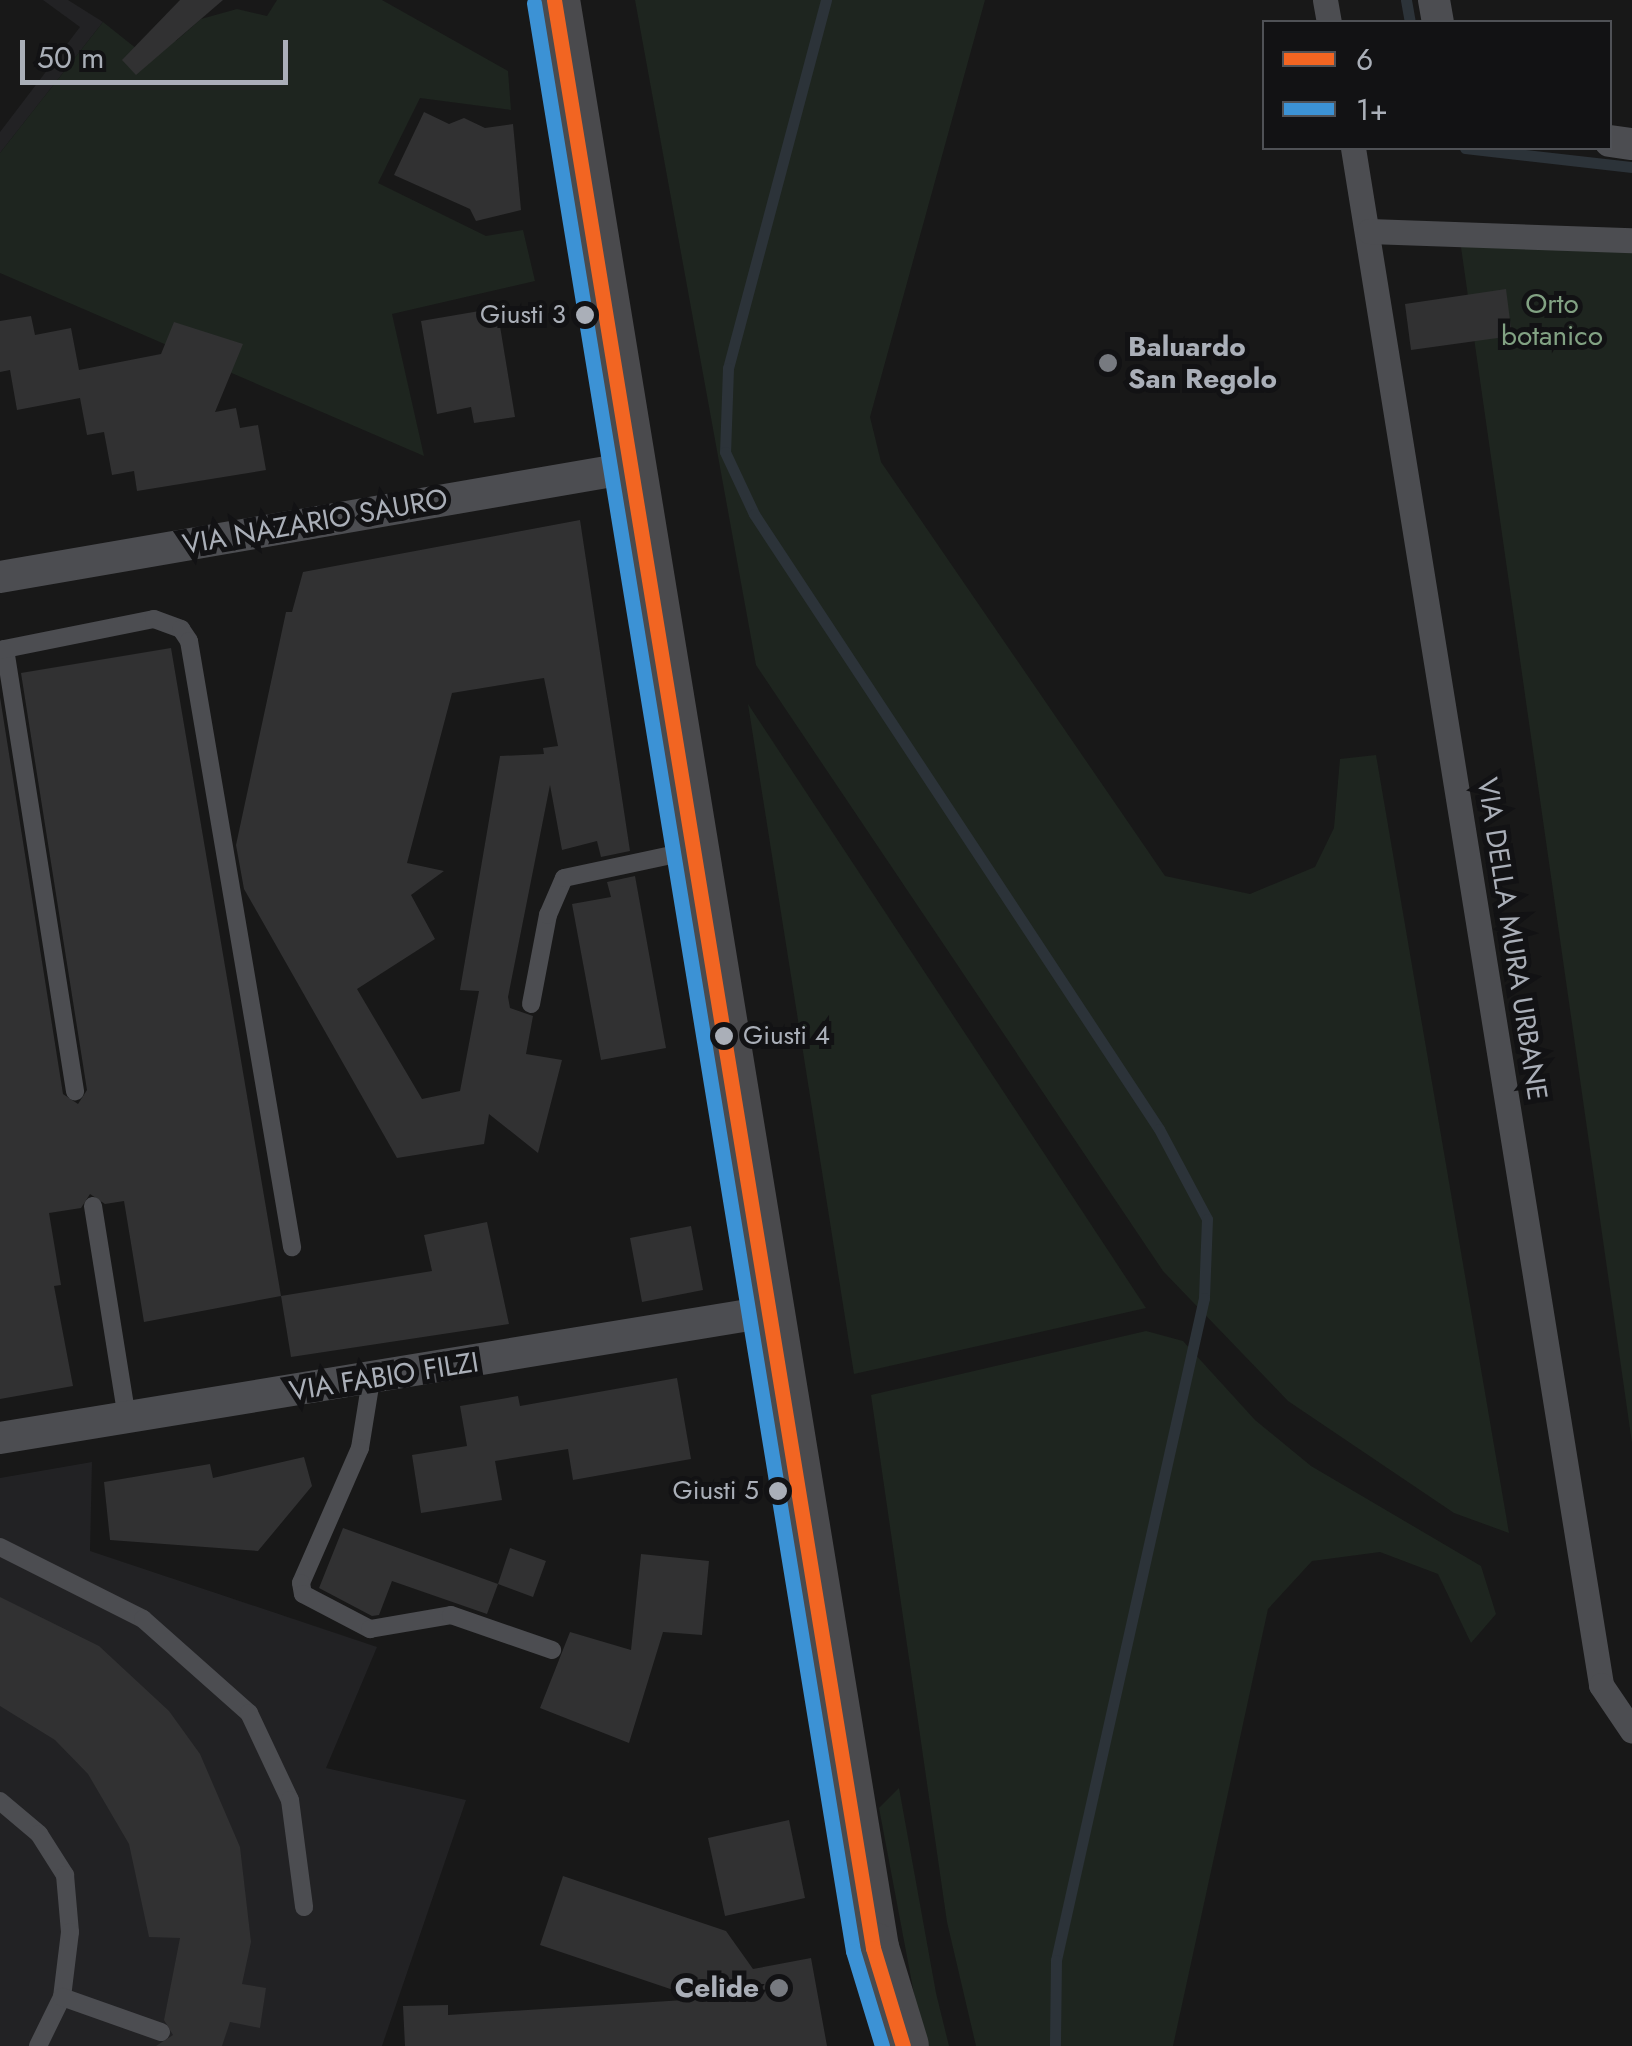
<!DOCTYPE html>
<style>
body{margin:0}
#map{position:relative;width:1632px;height:2046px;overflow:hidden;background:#181818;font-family:Jost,sans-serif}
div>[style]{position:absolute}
.built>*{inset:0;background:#222224}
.green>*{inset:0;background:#1e251f}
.stream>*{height:11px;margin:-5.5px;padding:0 5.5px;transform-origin:5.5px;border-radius:5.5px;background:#2c3339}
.building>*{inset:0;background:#313132}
.service>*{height:18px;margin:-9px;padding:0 9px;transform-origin:9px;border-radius:9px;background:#4c4d51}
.pedestrian>*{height:25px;margin:-12.5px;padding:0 12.5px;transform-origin:12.5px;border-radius:12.5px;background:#4c4d51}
.minor>*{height:32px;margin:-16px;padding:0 16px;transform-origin:16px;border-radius:16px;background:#4c4d51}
.primary>*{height:52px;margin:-26px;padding:0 26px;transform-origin:26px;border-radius:26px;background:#4a4a4d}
.bus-1>*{height:15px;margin:-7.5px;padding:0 7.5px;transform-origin:7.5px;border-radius:7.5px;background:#f26522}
.bus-2>*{height:15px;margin:-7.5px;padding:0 7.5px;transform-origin:7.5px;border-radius:7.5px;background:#3c92d5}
.dots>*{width:28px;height:28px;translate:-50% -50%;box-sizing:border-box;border:5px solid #121214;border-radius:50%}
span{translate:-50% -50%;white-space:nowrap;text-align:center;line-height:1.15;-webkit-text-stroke:10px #121214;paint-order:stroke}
.bus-label{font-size:26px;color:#aaafb8}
.right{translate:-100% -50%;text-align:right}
.left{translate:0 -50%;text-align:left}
.park-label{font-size:28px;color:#82a283}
.poi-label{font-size:28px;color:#aaafb8;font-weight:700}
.street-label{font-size:28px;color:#aaafb8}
.legend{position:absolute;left:1262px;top:20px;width:350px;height:130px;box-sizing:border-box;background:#121214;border:2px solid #4f5156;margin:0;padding:12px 18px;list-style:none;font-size:30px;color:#aaafb8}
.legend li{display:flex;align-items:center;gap:20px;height:50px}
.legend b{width:50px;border:2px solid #4f5156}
.scale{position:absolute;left:20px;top:40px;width:268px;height:45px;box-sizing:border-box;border:5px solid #aaafb8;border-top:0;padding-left:12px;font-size:30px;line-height:35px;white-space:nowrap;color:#aaafb8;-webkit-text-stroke:8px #121214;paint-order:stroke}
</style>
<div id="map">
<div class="built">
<i style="clip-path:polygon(43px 0,68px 0,103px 22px,0 153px,0 132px,80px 27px)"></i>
<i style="clip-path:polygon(92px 1462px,90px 1551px,377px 1647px,326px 1768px,466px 1800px,382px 2046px,0 2046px,0 1478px)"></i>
</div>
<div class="green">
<i style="clip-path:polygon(277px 0,382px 0,508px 71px,511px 110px,420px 98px,378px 183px,486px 236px,523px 230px,535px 281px,392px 314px,424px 456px,0 273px,0 153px,103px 22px,137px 49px,156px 25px,176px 41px,201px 19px,237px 9px,267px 16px)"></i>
<i style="clip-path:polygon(635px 0,985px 0,870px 417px,881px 462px,1165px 876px,1250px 894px,1315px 867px,1334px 828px,1340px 759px,1376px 755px,1509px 1533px,1454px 1513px,1288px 1401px,1163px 1271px,756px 665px)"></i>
<i style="clip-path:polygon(1632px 239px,1632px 1443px,1460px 240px)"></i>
<i style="clip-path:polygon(748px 704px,1146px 1308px,854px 1374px)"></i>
<i style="clip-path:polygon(1146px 1331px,1183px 1341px,1255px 1420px,1311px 1466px,1481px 1566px,1496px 1614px,1471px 1643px,1438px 1574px,1380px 1552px,1312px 1561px,1268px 1609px,1173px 2046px,976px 2046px,947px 1922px,871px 1395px)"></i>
<i style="clip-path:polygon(899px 1788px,936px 1993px,949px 2046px,925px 2046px,918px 2015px,879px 1808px)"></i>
</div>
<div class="stream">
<i style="left:826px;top:0;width:381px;rotate:104.9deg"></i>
<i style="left:728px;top:368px;width:84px;rotate:92deg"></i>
<i style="left:725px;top:452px;width:68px;rotate:64.9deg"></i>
<i style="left:754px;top:514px;width:736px;rotate:56.63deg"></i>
<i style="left:1159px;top:1129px;width:102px;rotate:61.9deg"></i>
<i style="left:1207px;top:1219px;width:79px;rotate:92.2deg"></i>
<i style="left:1204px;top:1298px;width:678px;rotate:102.6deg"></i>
<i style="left:1056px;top:1960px;width:86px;rotate:90.7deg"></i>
<i style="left:1406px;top:0;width:22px;rotate:80deg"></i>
<i style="left:1465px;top:148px;width:168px;rotate:6.5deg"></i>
</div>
<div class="building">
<i style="clip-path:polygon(180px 0,223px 0,136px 75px,122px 60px)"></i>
<i style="clip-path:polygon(424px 112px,449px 124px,464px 118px,485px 128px,513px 124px,521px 210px,476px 221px,470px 209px,394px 175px)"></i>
<i style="clip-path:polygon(1506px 289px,1512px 336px,1411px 350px,1405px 304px)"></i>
<i style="clip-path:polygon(497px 308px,515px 417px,474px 423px,471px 407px,437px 414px,421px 321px)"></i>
<i style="clip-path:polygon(31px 316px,35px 335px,71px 328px,79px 370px,161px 354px,174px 322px,243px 344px,215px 412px,236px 408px,240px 428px,258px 425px,266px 470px,137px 491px,134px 471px,112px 475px,104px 432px,87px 435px,80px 398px,17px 410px,10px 370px,0 372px,0 321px)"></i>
<i style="clip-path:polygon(evenodd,580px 520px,630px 851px,601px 857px,597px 841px,562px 850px,550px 785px,508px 997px,510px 1008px,533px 1016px,526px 1054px,562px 1060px,538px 1153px,489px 1114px,484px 1144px,397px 1158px,244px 889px,236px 845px,286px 612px,292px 612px,303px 572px,580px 520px,544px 678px,558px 746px,543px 748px,544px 754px,500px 756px,460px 990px,479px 991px,460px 1091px,422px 1099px,357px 989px,435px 939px,411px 895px,444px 871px,407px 863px,452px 693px,544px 678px)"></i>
<i style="clip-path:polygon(171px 648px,281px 1296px,144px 1322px,124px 1201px,105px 1204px,90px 1194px,81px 1208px,49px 1213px,61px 1285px,54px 1286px,73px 1386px,0 1399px,0 697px,63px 1094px,78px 1104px,87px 1090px,21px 673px)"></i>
<i style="clip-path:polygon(635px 876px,666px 1048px,601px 1060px,572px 904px,611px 897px,607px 882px)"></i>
<i style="clip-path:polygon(487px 1222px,509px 1324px,291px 1357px,281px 1296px,432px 1271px,424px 1235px)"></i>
<i style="clip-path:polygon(691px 1226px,703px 1290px,642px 1302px,630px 1238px)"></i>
<i style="clip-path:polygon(677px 1378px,691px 1459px,573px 1480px,568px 1449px,495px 1461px,502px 1500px,421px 1513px,412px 1455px,467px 1446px,460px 1406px,518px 1396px,520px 1406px)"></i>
<i style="clip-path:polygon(304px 1457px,312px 1486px,258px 1551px,110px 1540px,104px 1482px,210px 1464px,213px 1478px)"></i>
<i style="clip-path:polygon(343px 1528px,498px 1584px,487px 1614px,392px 1581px,379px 1615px,372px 1616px,319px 1588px)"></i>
<i style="clip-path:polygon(510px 1548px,546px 1561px,533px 1597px,498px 1584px)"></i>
<i style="clip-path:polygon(641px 1554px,709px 1561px,702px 1635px,663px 1632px,629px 1743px,540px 1708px,570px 1632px,631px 1650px)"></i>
<i style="clip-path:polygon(0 1597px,99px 1646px,169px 1711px,200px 1754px,240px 1847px,251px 1942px,242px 1984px,266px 1988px,260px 2028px,230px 2022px,222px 2046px,156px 2046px,173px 2035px,164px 2020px,180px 1938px,149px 1937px,129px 1844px,88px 1774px,55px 1740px,0 1706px)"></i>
<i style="clip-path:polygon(789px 1820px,805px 1898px,725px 1916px,708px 1838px)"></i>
<i style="clip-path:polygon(563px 1876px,726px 1931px,753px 1969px,811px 1958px,827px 2046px,405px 2046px,403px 2006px,448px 2005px,448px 2015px,700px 1999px,540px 1945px)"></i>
</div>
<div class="service">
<i style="left:5px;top:649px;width:448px;rotate:81deg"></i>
<i style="left:0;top:650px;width:157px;rotate:-11.4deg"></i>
<i style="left:154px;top:619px;width:29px;rotate:20deg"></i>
<i style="left:181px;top:629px;width:14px;rotate:56deg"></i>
<i style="left:189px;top:641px;width:615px;rotate:80.35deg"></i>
<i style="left:531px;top:1004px;width:91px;rotate:-79.2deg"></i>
<i style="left:548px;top:915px;width:40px;rotate:-66.6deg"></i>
<i style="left:564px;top:878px;width:129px;rotate:-12.1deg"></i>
<i style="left:93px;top:1206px;width:215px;rotate:80.9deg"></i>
<i style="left:371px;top:1380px;width:69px;rotate:99.2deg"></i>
<i style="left:360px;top:1448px;width:147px;rotate:113.6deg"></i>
<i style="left:301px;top:1583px;width:11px;rotate:80deg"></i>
<i style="left:303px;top:1594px;width:76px;rotate:27.6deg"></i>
<i style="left:370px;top:1629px;width:82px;rotate:-9.8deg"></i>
<i style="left:451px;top:1615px;width:107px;rotate:19.1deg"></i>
<i style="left:0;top:1547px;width:160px;rotate:26.7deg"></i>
<i style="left:143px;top:1619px;width:142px;rotate:41.6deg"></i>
<i style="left:249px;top:1713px;width:96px;rotate:64.8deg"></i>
<i style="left:290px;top:1800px;width:108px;rotate:82.5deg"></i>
<i style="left:0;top:1801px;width:51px;rotate:40.2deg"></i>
<i style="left:39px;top:1834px;width:49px;rotate:57.6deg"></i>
<i style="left:65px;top:1875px;width:57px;rotate:85deg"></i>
<i style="left:70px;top:1932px;width:65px;rotate:97deg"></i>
<i style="left:38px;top:2046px;width:55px;rotate:-63.9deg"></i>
<i style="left:62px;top:1997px;width:105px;rotate:19.5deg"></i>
</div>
<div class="pedestrian">
<i style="left:1325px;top:0;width:22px;rotate:80deg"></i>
<i style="left:1353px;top:148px;width:1557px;rotate:80.83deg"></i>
<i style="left:1601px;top:1685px;width:55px;rotate:56deg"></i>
<i style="left:1369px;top:231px;width:263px;rotate:2deg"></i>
</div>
<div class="minor">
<i style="left:1434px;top:0;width:22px;rotate:80deg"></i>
<i style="left:1610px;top:141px;width:22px;rotate:8deg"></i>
<i style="left:0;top:577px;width:639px;rotate:-9.82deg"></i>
<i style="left:0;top:1438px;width:777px;rotate:-9.33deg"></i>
</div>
<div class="primary">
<i style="left:554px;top:0;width:1974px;rotate:80.7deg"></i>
<i style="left:873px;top:1948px;width:102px;rotate:73deg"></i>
</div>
<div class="bus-1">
<i style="left:554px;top:0;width:1974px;rotate:80.7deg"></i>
<i style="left:873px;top:1948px;width:102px;rotate:73deg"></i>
</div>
<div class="bus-2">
<i style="left:534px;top:3px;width:1974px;rotate:80.7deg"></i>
<i style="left:853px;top:1951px;width:99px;rotate:73deg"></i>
</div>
<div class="dots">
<i style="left:585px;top:315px;background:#aaafb8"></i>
<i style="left:1108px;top:363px;background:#777a80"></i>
<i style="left:724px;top:1036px;background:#aaafb8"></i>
<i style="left:778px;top:1491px;background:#aaafb8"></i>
<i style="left:779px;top:1988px;background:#777a80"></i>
</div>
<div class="bus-label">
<span class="right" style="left:566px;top:315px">Giusti 3</span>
<span class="left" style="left:743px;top:1036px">Giusti 4</span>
<span class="right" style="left:759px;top:1491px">Giusti 5</span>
</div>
<div class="park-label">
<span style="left:1552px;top:320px">Orto<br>botanico</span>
</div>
<div class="poi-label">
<span class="left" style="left:1128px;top:363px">Baluardo<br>San Regolo</span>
<span class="right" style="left:759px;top:1988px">Celide</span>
</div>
<div class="street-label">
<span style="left:315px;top:522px;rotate:-10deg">VIA NAZARIO SAURO</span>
<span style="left:1512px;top:939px;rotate:81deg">VIA DELLA MURA URBANE</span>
<span style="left:384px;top:1377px;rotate:-9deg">VIA FABIO FILZI</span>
</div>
<ul class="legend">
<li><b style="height:12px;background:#f26522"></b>6</li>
<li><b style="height:12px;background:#3c92d5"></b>1+</li>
</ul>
<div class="scale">50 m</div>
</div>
